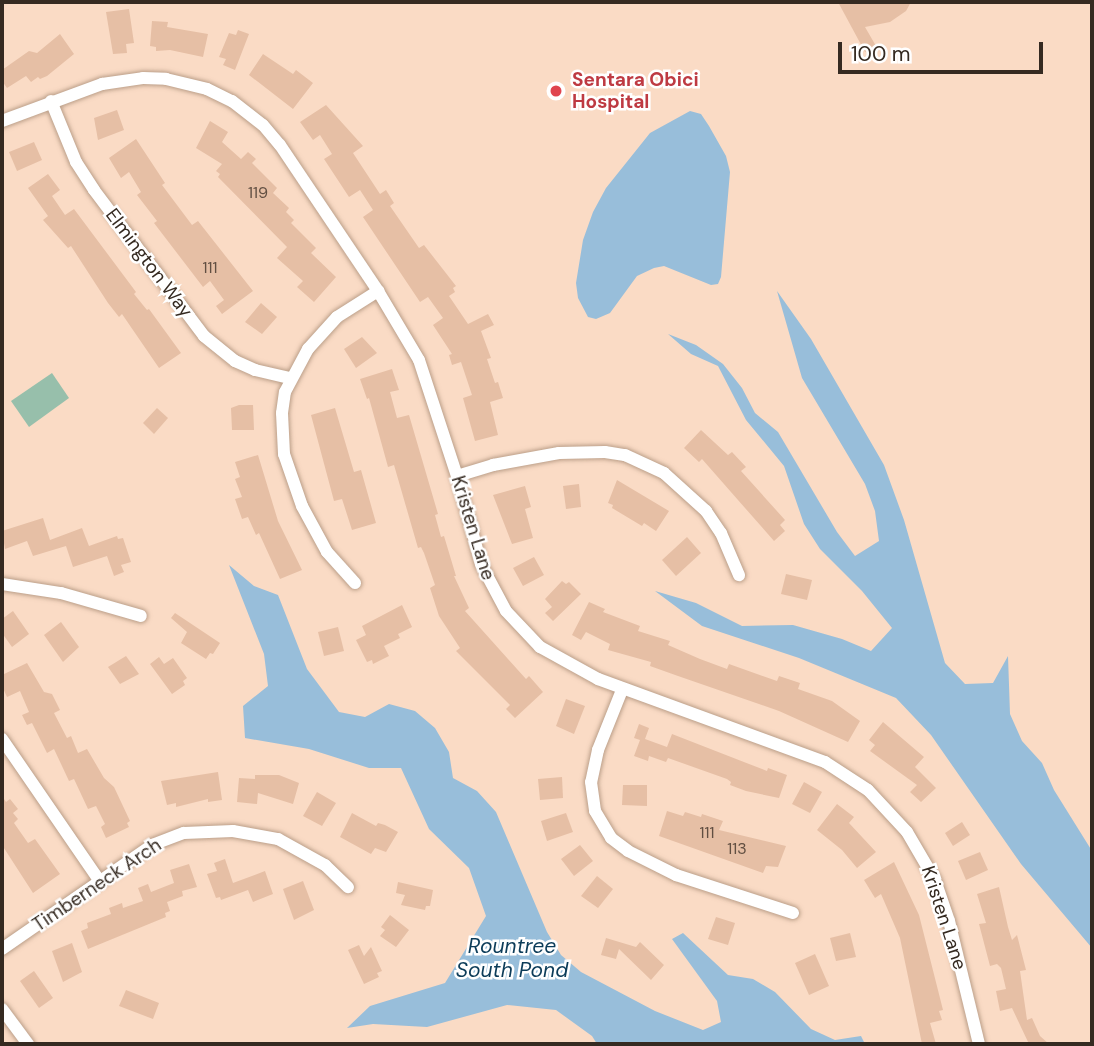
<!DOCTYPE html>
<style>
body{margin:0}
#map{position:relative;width:1094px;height:1046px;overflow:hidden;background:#fadbc5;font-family:"DM Sans",sans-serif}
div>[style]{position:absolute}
.green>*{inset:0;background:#97bfab}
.water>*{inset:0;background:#98beda}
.building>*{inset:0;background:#e6bfa5}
.roads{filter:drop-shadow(0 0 2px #bb9f89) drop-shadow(0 0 2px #bb9f89)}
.street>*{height:12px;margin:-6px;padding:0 6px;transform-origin:6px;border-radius:6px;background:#fff}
.dots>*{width:19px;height:19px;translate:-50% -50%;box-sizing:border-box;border:4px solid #fff;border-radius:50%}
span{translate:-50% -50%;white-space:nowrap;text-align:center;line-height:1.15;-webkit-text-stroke:5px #fff;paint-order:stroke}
.number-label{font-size:16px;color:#614f42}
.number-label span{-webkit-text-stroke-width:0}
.health-label{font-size:19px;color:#be3a42;font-weight:700}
.left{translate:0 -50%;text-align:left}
.street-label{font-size:19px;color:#352a21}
.water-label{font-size:21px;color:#0c3c59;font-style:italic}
.frame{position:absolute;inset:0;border:4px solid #352a21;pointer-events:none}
.scale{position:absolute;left:838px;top:42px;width:205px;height:32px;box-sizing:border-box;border:4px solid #352a21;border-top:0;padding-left:9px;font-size:21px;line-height:24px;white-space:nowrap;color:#352a21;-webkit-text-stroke:5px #fff;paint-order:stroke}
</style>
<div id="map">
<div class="green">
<i style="clip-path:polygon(52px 373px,69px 398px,29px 427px,11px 401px)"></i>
</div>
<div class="water">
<i style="clip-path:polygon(690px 111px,701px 114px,709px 126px,726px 156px,730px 172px,721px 277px,718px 284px,711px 285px,664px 266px,654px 268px,637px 276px,610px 313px,596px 319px,588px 317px,578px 298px,576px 283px,583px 240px,593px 212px,606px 188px,650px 133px)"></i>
<i style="clip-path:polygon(777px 291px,811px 339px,884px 465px,904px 520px,945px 663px,965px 684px,993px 683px,1008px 656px,1010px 714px,1022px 741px,1042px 763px,1054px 790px,1092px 851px,1092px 948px,1021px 864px,931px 735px,896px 698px,799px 658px,702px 626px,655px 591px,696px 603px,742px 626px,793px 625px,842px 639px,871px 651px,892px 628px,862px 591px,820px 549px,804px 524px,784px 466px,746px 420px,718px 366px,691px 354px,668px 334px,696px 345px,723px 364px,742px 388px,755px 413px,778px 432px,837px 532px,855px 556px,879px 541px,875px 511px,865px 484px,802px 378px)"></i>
<i style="clip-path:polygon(229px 565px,254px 586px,278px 595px,307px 669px,339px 712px,365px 717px,389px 704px,415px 711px,435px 728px,449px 752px,453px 778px,477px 791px,496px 812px,547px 932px,561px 955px,581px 972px,655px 1011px,703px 1030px,721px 1022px,717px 1001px,672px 939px,683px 933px,728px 975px,753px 979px,775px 992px,811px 1029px,835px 1040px,861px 1036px,865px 1044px,597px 1044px,592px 1036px,556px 1010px,507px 1005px,427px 1027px,373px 1024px,347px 1028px,370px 1006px,445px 983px,486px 916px,469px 868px,429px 829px,401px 768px,369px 768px,309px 749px,245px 738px,243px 706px,268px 686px,264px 654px)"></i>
</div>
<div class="building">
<i style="clip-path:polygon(838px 2px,911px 2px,906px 11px,890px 22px,865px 27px,876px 46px,865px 52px)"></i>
<i style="clip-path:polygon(129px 9px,134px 43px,126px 44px,127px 53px,113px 54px,106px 12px)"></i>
<i style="clip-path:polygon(152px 21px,168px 22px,167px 27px,208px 34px,203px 57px,170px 50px,156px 51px,156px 47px,150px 46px)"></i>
<i style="clip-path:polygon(238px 30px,249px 34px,235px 70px,223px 65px,226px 59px,219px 57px,229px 33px,236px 35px)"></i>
<i style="clip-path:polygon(60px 34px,74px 54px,47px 76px,40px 79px,38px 77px,31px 82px,26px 76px,7px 88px,2px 81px,2px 70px,29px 51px,37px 53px)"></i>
<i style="clip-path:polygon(263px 54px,293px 74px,296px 70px,313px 83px,293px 109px,249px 75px)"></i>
<i style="clip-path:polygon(326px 105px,363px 146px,353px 153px,380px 194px,386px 190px,394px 203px,390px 206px,419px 248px,424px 245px,456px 286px,453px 288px,455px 292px,449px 296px,468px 324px,488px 314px,494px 325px,481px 331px,491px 358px,487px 359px,495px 383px,498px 382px,503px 398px,490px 402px,498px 435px,475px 441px,463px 398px,472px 395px,461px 362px,452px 365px,449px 355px,452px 354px,433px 325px,443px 318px,428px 297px,420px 302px,363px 217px,373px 210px,360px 190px,349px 197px,324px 159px,332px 154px,320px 135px,313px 140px,300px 122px)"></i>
<i style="clip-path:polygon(117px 110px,124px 130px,98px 140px,94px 118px)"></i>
<i style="clip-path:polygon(210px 121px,228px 132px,222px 142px,241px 159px,248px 152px,256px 159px,252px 163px,277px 188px,273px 193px,289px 208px,286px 212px,294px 220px,291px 223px,316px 248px,311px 253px,336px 277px,314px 302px,297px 287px,303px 281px,277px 258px,287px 247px,218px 177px,220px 174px,216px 171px,222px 164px,196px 148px)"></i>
<i style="clip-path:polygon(136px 139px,165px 183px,162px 185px,192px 225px,198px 221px,253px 291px,222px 314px,216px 306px,224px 300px,210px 281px,203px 287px,154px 223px,157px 221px,137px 195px,141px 192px,129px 172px,121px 178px,109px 158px)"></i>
<i style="clip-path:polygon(34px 142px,42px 160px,17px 171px,9px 152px)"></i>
<i style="clip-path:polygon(48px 174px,60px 190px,52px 196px,65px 215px,74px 209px,136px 292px,134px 294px,147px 310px,149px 309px,181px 353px,159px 368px,122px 314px,119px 317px,108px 303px,71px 246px,68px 248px,43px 220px,48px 216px,28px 188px)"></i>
<i style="clip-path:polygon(261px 303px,277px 317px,262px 334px,245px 322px)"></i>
<i style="clip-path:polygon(362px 337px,377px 353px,356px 368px,344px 349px)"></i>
<i style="clip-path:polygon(392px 369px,399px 390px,390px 392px,397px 418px,409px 415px,438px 514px,435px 515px,441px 537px,444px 536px,456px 576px,454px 576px,469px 608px,465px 611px,526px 679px,529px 676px,543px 692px,515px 718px,506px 709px,510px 705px,456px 651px,460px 648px,439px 616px,430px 588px,435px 585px,424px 553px,421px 547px,418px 548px,394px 465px,388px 467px,369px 398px,367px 399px,360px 379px)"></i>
<i style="clip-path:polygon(239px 405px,253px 405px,254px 430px,232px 430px,231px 408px)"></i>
<i style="clip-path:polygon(157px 408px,168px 418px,154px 434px,143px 423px)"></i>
<i style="clip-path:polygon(335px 408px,354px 472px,361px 470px,376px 523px,352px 530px,342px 499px,334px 501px,311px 415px)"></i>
<i style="clip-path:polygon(701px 430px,728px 455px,732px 452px,746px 467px,741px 471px,785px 520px,780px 525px,785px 531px,774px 541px,702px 459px,699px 462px,684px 448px)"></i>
<i style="clip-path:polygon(258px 455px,278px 521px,302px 570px,280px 579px,259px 533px,256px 535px,248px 517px,242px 519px,235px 499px,242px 497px,235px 479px,240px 477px,235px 462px)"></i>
<i style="clip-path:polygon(617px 480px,669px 511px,656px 531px,644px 523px,642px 526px,612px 508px,613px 505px,608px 503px)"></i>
<i style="clip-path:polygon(579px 484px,581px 507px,566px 509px,563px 486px)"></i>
<i style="clip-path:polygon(525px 486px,531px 507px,525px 509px,533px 538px,512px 544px,493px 495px)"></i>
<i style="clip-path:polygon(43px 518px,50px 540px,82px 528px,89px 546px,117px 536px,118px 539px,123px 538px,131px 562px,121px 565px,124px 572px,114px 576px,107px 556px,73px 567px,66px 546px,33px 556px,27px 541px,5px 549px,2px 531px)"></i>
<i style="clip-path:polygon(687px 537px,701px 553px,676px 576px,662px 560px)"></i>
<i style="clip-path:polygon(534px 557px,544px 575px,523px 586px,513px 568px)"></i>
<i style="clip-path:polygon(786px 574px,812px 580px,807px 600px,781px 594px)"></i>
<i style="clip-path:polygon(562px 581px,566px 584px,569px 582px,581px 594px,553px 621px,545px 613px,552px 607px,545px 599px)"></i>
<i style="clip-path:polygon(589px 602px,605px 609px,603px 612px,640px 626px,638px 631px,670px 641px,668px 645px,700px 659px,727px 669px,729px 664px,777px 681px,779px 676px,800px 683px,798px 689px,832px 701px,860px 721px,848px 742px,779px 711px,678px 676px,650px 666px,651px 662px,608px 650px,610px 644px,586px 632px,581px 640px,572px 635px)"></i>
<i style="clip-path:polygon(402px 605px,412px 627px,398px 634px,400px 638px,384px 646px,389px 656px,373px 664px,372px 660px,367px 662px,356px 640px,366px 635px,362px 626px)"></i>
<i style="clip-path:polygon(13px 611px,29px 634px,12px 647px,2px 633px,2px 619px)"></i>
<i style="clip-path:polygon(175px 613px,220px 643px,213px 654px,210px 653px,206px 659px,181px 643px,187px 632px,171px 618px)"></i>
<i style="clip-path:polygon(61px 622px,79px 647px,63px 662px,44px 635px)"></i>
<i style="clip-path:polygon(338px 627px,344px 651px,324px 656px,318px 632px)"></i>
<i style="clip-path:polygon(126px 656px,139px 674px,120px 684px,108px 667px)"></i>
<i style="clip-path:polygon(159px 657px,164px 664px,173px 658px,187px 678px,183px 681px,185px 685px,172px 694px,150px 664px)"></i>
<i style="clip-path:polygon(27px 663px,44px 692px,52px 694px,60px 710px,54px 713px,67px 738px,71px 736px,78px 753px,87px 749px,104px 778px,114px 787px,130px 821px,127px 823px,129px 827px,106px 838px,101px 827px,105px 824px,96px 806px,88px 809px,74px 779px,69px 781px,54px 749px,47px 753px,32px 723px,27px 725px,22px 715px,29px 712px,20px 691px,7px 697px,2px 686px,2px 675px)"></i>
<i style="clip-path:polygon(566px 699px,585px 706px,574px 734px,556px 726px)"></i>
<i style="clip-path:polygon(883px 722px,924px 757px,915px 767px,936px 788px,921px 802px,910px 792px,917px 785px,870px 751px,875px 745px,869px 740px)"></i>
<i style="clip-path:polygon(639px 724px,649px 728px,645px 739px,667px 747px,672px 734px,767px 771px,768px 768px,787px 775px,779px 798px,746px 791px,730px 785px,731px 782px,727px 779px,668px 758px,666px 762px,649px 756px,648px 761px,634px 756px,640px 740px,634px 738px)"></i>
<i style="clip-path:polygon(218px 772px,222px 800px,208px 802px,208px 799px,176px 807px,176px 803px,167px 805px,161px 781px)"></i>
<i style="clip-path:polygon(255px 775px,279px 775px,299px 783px,293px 804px,258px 793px,257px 804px,237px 802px,239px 778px,255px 779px)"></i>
<i style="clip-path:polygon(562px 777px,563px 798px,540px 800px,538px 779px)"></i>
<i style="clip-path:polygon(804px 782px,822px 792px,810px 813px,792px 804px)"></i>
<i style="clip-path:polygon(623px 785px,647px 785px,647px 806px,622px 805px)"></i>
<i style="clip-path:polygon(317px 792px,336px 803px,322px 826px,303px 816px)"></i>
<i style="clip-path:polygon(2px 796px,6px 802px,10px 799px,18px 809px,13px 813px,18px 819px,14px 823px,28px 843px,35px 839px,60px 874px,33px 893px,2px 845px)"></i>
<i style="clip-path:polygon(837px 804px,854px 817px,849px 823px,876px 852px,857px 868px,842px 850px,817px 830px)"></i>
<i style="clip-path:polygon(667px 811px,683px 816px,685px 812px,701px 817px,702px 814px,723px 821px,719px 830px,786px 846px,778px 867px,766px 866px,763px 873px,659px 836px)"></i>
<i style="clip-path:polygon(352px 813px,376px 826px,378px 823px,385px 825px,398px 832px,386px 852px,375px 848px,371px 854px,340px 837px)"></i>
<i style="clip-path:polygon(566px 813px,573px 832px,547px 841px,541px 821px)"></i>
<i style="clip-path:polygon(962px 822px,970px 835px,953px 846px,945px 833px)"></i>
<i style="clip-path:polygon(580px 845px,593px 861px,574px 876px,561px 859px)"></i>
<i style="clip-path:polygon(980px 852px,988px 870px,966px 880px,958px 861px)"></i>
<i style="clip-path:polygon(225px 859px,233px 883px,265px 871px,273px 894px,253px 902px,248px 890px,221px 900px,220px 897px,216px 898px,207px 874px,217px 871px,214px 863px)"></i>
<i style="clip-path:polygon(894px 862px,919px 915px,943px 1010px,939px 1011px,942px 1020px,930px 1023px,936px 1044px,922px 1044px,900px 938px,881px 894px,875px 898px,864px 880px)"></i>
<i style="clip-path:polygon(189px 864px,197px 887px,182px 891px,183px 896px,167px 902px,170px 911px,165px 913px,166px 917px,88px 949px,81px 931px,88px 928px,87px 923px,111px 914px,109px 908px,122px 903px,123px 908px,143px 901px,138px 888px,148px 884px,151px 892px,174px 883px,170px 870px)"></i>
<i style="clip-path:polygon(597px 876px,613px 889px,598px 908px,581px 896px)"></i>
<i style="clip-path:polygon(303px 881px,314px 910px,294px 920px,283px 889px)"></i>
<i style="clip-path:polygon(398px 882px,433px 890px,430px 906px,426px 906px,425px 910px,401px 905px,405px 895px,396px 893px)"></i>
<i style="clip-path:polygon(999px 887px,1008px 927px,1012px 940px,1017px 935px,1026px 970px,1020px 971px,1027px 1020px,1032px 1018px,1040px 1036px,1049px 1044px,1029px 1044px,1012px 1008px,1000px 1011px,996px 991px,1006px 989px,1001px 968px,997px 964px,990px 966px,979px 924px,986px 923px,977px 894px)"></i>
<i style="clip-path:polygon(390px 915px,409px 930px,396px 947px,380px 936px,385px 930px,381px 927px)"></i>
<i style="clip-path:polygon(716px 917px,735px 923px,728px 945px,708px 939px)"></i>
<i style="clip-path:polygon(850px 933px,856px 957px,836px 961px,830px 938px)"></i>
<i style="clip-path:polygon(606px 938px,636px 947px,640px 942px,664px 965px,651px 980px,619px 949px,616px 959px,601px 955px)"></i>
<i style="clip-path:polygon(72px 943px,82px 972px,63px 982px,52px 951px)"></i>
<i style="clip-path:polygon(359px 945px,364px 956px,371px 947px,382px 971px,377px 973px,379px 977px,364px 984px,348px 950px)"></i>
<i style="clip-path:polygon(815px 954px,829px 986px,809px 995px,795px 963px)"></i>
<i style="clip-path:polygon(34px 971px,53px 998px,39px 1008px,20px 981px)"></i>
<i style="clip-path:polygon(126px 990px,159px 1003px,153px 1019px,119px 1006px)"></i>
</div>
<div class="roads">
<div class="street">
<i style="left:51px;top:101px;width:66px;rotate:67.7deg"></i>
<i style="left:76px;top:162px;width:33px;rotate:57deg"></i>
<i style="left:94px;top:190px;width:183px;rotate:53deg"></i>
<i style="left:204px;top:336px;width:40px;rotate:39deg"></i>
<i style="left:235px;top:361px;width:22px;rotate:24deg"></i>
<i style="left:255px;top:370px;width:37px;rotate:13deg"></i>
<i style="left:2px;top:121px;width:107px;rotate:-20.3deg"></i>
<i style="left:102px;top:84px;width:41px;rotate:-8.3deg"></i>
<i style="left:143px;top:78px;width:23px;rotate:2deg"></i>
<i style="left:166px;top:79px;width:42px;rotate:13.7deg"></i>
<i style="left:207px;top:89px;width:28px;rotate:26deg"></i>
<i style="left:232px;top:101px;width:39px;rotate:38deg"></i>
<i style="left:263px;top:125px;width:26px;rotate:50deg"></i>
<i style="left:280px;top:145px;width:176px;rotate:56.1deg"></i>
<i style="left:378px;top:291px;width:80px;rotate:59.3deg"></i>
<i style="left:419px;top:360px;width:122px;rotate:71.9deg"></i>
<i style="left:457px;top:476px;width:91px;rotate:74.7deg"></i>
<i style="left:481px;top:564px;width:53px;rotate:62deg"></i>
<i style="left:506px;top:611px;width:50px;rotate:46.6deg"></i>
<i style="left:540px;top:647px;width:66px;rotate:28.9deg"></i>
<i style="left:598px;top:679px;width:242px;rotate:20.1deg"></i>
<i style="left:825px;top:762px;width:51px;rotate:33.1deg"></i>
<i style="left:868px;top:790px;width:57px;rotate:47.1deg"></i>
<i style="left:907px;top:832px;width:56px;rotate:59.7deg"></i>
<i style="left:935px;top:880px;width:43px;rotate:71.1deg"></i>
<i style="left:949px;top:921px;width:127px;rotate:76.3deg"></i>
<i style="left:457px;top:476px;width:38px;rotate:-17deg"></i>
<i style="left:493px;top:465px;width:67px;rotate:-10.3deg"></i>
<i style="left:559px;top:453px;width:46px;rotate:-1.2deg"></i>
<i style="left:605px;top:452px;width:20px;rotate:9deg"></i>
<i style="left:625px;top:455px;width:43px;rotate:24.8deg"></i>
<i style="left:664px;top:473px;width:57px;rotate:42.1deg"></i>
<i style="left:706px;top:511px;width:27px;rotate:56deg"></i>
<i style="left:721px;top:533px;width:46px;rotate:66.8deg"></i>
<i style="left:355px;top:583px;width:42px;rotate:-132.1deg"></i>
<i style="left:327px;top:552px;width:52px;rotate:-118.5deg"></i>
<i style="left:302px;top:506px;width:55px;rotate:-109.1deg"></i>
<i style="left:284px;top:454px;width:41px;rotate:-92.8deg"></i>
<i style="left:282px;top:413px;width:21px;rotate:-82deg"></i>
<i style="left:285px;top:392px;width:49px;rotate:-61.9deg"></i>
<i style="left:308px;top:349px;width:43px;rotate:-47.8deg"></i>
<i style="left:337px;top:317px;width:49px;rotate:-32.4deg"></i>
<i style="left:2px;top:584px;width:60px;rotate:8.7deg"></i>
<i style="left:61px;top:593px;width:83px;rotate:16deg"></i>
<i style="left:622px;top:690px;width:65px;rotate:111.8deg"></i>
<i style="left:598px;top:750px;width:33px;rotate:102deg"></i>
<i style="left:591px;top:782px;width:29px;rotate:82deg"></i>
<i style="left:595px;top:811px;width:31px;rotate:59deg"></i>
<i style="left:611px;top:838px;width:21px;rotate:37deg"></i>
<i style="left:628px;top:851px;width:54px;rotate:26.6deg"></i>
<i style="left:676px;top:875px;width:123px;rotate:18deg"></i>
<i style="left:2px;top:739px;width:171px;rotate:55.5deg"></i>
<i style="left:2px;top:949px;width:183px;rotate:-34.7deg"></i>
<i style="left:152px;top:845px;width:34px;rotate:-21deg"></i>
<i style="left:184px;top:833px;width:49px;rotate:-2.3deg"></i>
<i style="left:233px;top:831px;width:46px;rotate:10.1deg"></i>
<i style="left:278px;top:839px;width:54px;rotate:29deg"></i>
<i style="left:325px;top:865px;width:32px;rotate:44deg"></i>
<i style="left:2px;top:1009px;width:44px;rotate:53.4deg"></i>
</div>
</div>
<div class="dots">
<i style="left:556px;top:91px;background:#e0444e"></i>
</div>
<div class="number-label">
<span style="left:258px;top:193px">119</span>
<span style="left:210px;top:268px">111</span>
<span style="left:707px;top:833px">111</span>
<span style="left:737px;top:849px">113</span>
</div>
<div class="health-label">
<span class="left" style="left:572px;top:91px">Sentara Obici<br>Hospital</span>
</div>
<div class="street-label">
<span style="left:149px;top:263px;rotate:53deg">Elmington Way</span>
<span style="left:473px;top:528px;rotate:73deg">Kristen Lane</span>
<span style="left:97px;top:885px;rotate:-34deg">Timberneck Arch</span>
<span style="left:944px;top:918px;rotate:72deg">Kristen Lane</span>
</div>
<div class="water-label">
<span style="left:512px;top:958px">Rountree<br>South Pond</span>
</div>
<div class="frame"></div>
<div class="scale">100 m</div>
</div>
